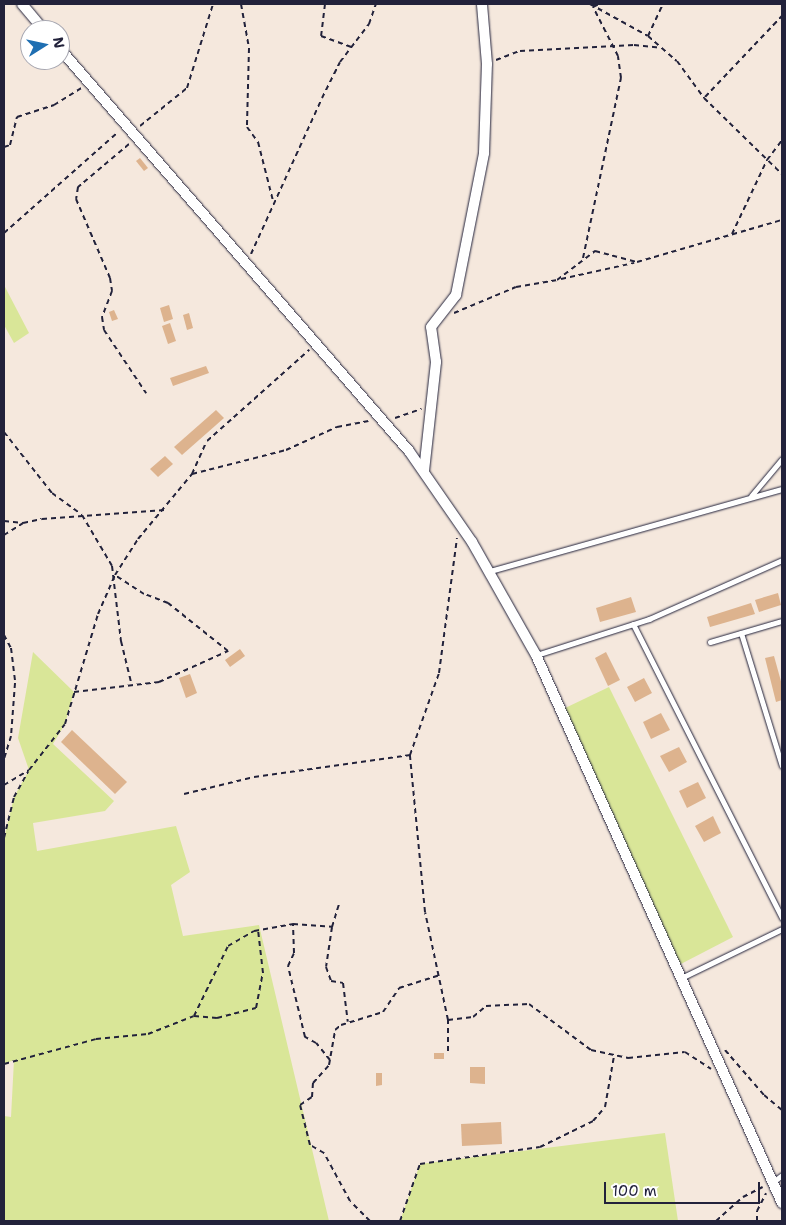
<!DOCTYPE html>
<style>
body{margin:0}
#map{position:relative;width:786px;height:1225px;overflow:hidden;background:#f5e8dd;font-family:"Shantell Sans",sans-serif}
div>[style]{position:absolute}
.green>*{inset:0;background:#d9e698}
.building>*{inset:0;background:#ddb38e}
.path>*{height:2px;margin-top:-1px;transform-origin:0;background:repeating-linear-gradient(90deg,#22223b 0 5px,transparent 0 9px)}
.roads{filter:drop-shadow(0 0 1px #22223b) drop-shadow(0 0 1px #22223b)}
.service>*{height:5px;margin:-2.5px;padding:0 2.5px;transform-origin:2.5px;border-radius:2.5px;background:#fff}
.minor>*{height:10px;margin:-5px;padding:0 5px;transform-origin:5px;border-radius:5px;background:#fff}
span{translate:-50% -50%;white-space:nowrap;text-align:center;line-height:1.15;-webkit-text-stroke:4.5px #fff;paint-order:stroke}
.frame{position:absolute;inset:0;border:5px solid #22223b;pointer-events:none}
.north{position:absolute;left:20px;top:20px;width:50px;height:50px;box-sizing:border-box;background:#fff;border:1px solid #a7a7b1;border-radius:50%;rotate:80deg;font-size:14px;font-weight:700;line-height:20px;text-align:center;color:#22223b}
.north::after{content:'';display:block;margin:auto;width:18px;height:22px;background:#1f6fb2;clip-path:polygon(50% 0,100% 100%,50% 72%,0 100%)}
.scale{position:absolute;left:604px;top:1182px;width:156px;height:22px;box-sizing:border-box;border:2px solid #22223b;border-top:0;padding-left:6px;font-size:15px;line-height:18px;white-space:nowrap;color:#22223b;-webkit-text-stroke:4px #fff;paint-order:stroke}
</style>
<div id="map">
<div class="green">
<i style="clip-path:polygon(4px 285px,29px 333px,14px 343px,4px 325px)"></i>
<i style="clip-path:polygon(33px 652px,74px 692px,65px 724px,53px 744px,114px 801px,105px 811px,33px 823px,37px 851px,176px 826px,190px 872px,171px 885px,183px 936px,259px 925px,329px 1221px,4px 1221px,4px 1116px,11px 1117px,14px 1060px,4px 1064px,4px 838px,14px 797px,29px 770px,18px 738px)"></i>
<i style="clip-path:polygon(609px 687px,733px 937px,677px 966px,561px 710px)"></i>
<i style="clip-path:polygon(665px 1133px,678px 1221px,400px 1221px,420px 1164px)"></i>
</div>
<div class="building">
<i style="clip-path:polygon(140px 158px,148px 168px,144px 171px,136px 161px)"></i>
<i style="clip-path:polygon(169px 305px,173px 319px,164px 322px,160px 308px)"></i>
<i style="clip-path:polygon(114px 310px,118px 319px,112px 321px,109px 312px)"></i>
<i style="clip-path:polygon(189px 313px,193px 328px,187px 330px,183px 315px)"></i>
<i style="clip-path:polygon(170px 323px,176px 341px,168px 344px,162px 326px)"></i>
<i style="clip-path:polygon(206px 366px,209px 373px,173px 386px,170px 378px)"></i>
<i style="clip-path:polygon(216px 410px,224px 418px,182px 455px,174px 447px)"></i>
<i style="clip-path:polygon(165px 456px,173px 464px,158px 477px,150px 469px)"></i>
<i style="clip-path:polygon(778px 593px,781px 605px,759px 612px,755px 600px)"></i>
<i style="clip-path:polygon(631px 597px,636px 612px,600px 622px,596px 608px)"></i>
<i style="clip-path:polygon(751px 603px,755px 614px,710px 627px,707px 617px)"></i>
<i style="clip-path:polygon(240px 649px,245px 656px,230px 667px,225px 660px)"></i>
<i style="clip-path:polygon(606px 652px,620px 680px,608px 686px,595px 658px)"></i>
<i style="clip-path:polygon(774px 656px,782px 685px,782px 700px,776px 702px,765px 658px)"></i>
<i style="clip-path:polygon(190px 674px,197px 693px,186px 698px,179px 678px)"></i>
<i style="clip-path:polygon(644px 678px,652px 693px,635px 702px,627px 687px)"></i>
<i style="clip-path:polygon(661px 713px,670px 730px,651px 739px,643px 722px)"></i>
<i style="clip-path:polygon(72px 730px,127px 782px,115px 794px,61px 742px)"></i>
<i style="clip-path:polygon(679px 747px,687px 762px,669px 772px,660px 756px)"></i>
<i style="clip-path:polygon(698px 782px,706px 798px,687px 808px,679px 791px)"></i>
<i style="clip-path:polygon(713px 816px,721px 833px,704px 842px,695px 826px)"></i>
<i style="clip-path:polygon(434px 1053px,444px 1053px,444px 1059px,434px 1059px)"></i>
<i style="clip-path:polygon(470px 1067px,485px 1067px,485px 1084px,470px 1083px)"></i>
<i style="clip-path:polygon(376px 1073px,382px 1073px,382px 1085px,376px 1086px)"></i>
<i style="clip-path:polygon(501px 1122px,502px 1144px,462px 1146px,461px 1124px)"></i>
</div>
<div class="path">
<i style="left:241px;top:4px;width:45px;rotate:79.7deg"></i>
<i style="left:249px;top:48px;width:79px;rotate:91.5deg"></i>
<i style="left:247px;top:127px;width:19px;rotate:54deg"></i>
<i style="left:258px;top:142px;width:61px;rotate:75.7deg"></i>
<i style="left:325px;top:4px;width:32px;rotate:97deg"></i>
<i style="left:321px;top:36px;width:33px;rotate:20deg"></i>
<i style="left:590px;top:4px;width:66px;rotate:28.9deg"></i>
<i style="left:648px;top:36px;width:38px;rotate:41deg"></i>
<i style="left:677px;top:61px;width:46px;rotate:53.9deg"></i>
<i style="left:704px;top:98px;width:109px;rotate:44.3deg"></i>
<i style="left:648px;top:36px;width:35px;rotate:-65deg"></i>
<i style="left:496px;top:60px;width:26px;rotate:-21deg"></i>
<i style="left:520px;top:51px;width:114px;rotate:-3deg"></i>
<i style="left:634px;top:45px;width:27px;rotate:6deg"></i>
<i style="left:705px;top:97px;width:112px;rotate:-46.5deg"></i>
<i style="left:140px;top:126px;width:60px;rotate:-39deg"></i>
<i style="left:187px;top:88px;width:88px;rotate:-72.8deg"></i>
<i style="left:129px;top:144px;width:67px;rotate:139.9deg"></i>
<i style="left:78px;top:187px;width:12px;rotate:99deg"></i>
<i style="left:76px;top:199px;width:86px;rotate:66.7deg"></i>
<i style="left:110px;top:278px;width:13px;rotate:81deg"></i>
<i style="left:112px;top:291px;width:28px;rotate:111deg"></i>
<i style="left:102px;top:317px;width:13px;rotate:81deg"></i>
<i style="left:104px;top:330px;width:76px;rotate:56.3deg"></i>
<i style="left:4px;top:147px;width:6px;rotate:-18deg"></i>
<i style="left:10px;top:145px;width:29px;rotate:-76deg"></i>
<i style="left:17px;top:117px;width:39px;rotate:-18deg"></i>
<i style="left:54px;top:105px;width:32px;rotate:-32deg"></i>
<i style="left:4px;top:233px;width:152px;rotate:-41.5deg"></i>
<i style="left:732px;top:234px;width:82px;rotate:-64.7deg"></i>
<i style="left:767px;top:160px;width:25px;rotate:-53deg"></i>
<i style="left:251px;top:254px;width:171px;rotate:-65.5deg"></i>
<i style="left:322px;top:98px;width:40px;rotate:-63.4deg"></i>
<i style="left:340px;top:62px;width:48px;rotate:-52.7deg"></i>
<i style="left:369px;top:24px;width:21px;rotate:-71deg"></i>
<i style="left:583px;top:258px;width:184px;rotate:-78.1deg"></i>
<i style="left:621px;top:78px;width:22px;rotate:-98deg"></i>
<i style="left:618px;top:56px;width:55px;rotate:-117deg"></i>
<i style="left:593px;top:7px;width:7px;rotate:-27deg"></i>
<i style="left:561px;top:279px;width:75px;rotate:-12.4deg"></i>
<i style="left:454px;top:313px;width:67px;rotate:-22.8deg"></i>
<i style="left:516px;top:287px;width:42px;rotate:-9.7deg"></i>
<i style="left:557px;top:280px;width:48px;rotate:-37.3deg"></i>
<i style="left:595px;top:251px;width:43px;rotate:14.7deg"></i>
<i style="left:637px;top:262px;width:151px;rotate:-16.2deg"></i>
<i style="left:395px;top:418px;width:28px;rotate:-19deg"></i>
<i style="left:4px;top:432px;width:78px;rotate:51.8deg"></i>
<i style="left:52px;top:493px;width:37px;rotate:36deg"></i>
<i style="left:82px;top:515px;width:59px;rotate:59.5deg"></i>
<i style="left:112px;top:566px;width:76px;rotate:83.2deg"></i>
<i style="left:121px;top:641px;width:46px;rotate:76.3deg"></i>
<i style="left:192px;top:474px;width:36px;rotate:-66deg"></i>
<i style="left:207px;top:441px;width:137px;rotate:-41.7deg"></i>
<i style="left:4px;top:521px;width:19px;rotate:6deg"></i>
<i style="left:4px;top:535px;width:22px;rotate:-32deg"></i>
<i style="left:23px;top:523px;width:19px;rotate:-12deg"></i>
<i style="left:42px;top:519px;width:123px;rotate:-4.2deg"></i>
<i style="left:4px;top:635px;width:15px;rotate:62deg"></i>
<i style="left:11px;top:648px;width:35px;rotate:83deg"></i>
<i style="left:15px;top:683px;width:53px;rotate:94.3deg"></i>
<i style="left:11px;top:736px;width:24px;rotate:107deg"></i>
<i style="left:74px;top:692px;width:86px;rotate:-6.7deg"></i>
<i style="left:159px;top:682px;width:76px;rotate:-24.2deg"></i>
<i style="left:228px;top:651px;width:77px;rotate:-141.3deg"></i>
<i style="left:168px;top:603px;width:26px;rotate:-159deg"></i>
<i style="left:144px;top:594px;width:35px;rotate:-147deg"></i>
<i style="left:4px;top:785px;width:29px;rotate:-31deg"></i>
<i style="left:29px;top:770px;width:58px;rotate:-52deg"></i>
<i style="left:65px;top:724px;width:115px;rotate:-73.3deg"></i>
<i style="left:98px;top:614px;width:43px;rotate:-66.4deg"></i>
<i style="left:115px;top:575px;width:43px;rotate:-57.4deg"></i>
<i style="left:138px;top:539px;width:85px;rotate:-50.3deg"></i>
<i style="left:192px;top:474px;width:97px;rotate:-14.3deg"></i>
<i style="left:286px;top:450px;width:56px;rotate:-24.3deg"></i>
<i style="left:337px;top:427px;width:32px;rotate:-11deg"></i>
<i style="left:184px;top:794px;width:72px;rotate:-13.7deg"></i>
<i style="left:254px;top:777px;width:158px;rotate:-8deg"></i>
<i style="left:4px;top:838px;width:42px;rotate:-76.3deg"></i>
<i style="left:14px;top:797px;width:29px;rotate:-61deg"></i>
<i style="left:332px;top:927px;width:40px;rotate:98.5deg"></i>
<i style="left:326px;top:967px;width:15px;rotate:70deg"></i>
<i style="left:331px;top:981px;width:12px;rotate:9deg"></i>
<i style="left:343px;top:983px;width:39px;rotate:83deg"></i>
<i style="left:194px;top:1016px;width:78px;rotate:-64.1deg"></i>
<i style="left:228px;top:946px;width:30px;rotate:-30deg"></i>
<i style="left:254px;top:931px;width:40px;rotate:-10deg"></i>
<i style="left:448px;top:1020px;width:25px;rotate:-7deg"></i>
<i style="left:473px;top:1017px;width:17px;rotate:-40deg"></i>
<i style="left:486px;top:1006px;width:43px;rotate:-2.7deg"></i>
<i style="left:529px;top:1004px;width:77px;rotate:36.6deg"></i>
<i style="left:591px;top:1050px;width:38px;rotate:12deg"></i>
<i style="left:628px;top:1058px;width:57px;rotate:-6deg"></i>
<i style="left:685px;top:1052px;width:31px;rotate:33deg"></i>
<i style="left:725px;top:1050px;width:60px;rotate:49.1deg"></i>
<i style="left:764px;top:1095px;width:23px;rotate:40deg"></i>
<i style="left:448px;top:1051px;width:31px;rotate:-90deg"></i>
<i style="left:448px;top:1020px;width:110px;rotate:-102deg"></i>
<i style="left:425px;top:912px;width:158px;rotate:-95.5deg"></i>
<i style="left:410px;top:755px;width:87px;rotate:-70.5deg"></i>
<i style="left:439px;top:673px;width:136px;rotate:-82.4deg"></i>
<i style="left:330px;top:1060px;width:22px;rotate:-129deg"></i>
<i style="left:316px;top:1043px;width:13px;rotate:-151deg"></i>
<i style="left:305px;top:1037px;width:73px;rotate:-103.5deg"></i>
<i style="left:288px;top:966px;width:14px;rotate:-65deg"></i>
<i style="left:294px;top:953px;width:29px;rotate:-92deg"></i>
<i style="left:293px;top:924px;width:39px;rotate:4deg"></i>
<i style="left:332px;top:927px;width:24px;rotate:-73deg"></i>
<i style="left:4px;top:1064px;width:95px;rotate:-15.2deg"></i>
<i style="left:96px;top:1039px;width:52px;rotate:-5.5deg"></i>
<i style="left:148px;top:1034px;width:49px;rotate:-21.4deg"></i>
<i style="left:194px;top:1016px;width:23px;rotate:5deg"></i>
<i style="left:217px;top:1018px;width:40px;rotate:-14.4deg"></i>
<i style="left:256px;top:1008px;width:36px;rotate:-79deg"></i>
<i style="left:263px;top:973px;width:43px;rotate:-96.6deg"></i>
<i style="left:370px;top:1221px;width:28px;rotate:-135deg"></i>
<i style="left:350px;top:1201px;width:55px;rotate:-118.4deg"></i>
<i style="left:324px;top:1153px;width:16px;rotate:-150deg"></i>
<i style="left:310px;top:1145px;width:41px;rotate:-104deg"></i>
<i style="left:300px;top:1105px;width:14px;rotate:-34deg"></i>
<i style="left:312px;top:1097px;width:14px;rotate:-86deg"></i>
<i style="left:313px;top:1083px;width:24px;rotate:-48deg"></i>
<i style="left:329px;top:1065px;width:36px;rotate:-80deg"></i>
<i style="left:335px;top:1030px;width:8px;rotate:-40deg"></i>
<i style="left:341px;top:1025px;width:44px;rotate:-17.2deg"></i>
<i style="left:383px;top:1012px;width:29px;rotate:-56deg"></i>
<i style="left:399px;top:988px;width:43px;rotate:-17.6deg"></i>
<i style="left:400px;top:1221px;width:60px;rotate:-70.7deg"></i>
<i style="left:420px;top:1164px;width:121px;rotate:-8.1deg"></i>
<i style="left:540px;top:1147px;width:59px;rotate:-26.1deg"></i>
<i style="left:593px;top:1121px;width:18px;rotate:-49deg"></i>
<i style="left:605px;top:1107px;width:52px;rotate:-80deg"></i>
<i style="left:716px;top:1221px;width:36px;rotate:-42deg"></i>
<i style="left:743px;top:1197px;width:22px;rotate:-27deg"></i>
<i style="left:757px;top:1221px;width:10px;rotate:-90deg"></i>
<i style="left:757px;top:1211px;width:20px;rotate:-63deg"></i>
</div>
<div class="roads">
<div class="service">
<i style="left:751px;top:496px;width:48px;rotate:-50deg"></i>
<i style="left:490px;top:571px;width:303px;rotate:-15.7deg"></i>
<i style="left:633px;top:624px;width:330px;rotate:63.1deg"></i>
<i style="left:741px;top:633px;width:139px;rotate:72.9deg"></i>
<i style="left:710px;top:642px;width:75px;rotate:-16.3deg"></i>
<i style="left:536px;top:655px;width:119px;rotate:-17.7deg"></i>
<i style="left:649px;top:619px;width:145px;rotate:-23.9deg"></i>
<i style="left:683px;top:977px;width:110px;rotate:-25.9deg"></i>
<i style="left:773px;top:1182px;width:11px;rotate:-38deg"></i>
</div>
<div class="minor">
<i style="left:22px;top:4px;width:34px;rotate:50deg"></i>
<i style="left:60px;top:49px;width:532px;rotate:49.04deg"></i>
<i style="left:409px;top:451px;width:111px;rotate:55.3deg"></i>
<i style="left:472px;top:542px;width:130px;rotate:60.5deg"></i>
<i style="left:536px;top:655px;width:601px;rotate:65.82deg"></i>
<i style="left:424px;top:471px;width:110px;rotate:-83.7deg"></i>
<i style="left:436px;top:362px;width:35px;rotate:-98deg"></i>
<i style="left:431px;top:327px;width:41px;rotate:-52deg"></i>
<i style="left:456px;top:295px;width:145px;rotate:-78.8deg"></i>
<i style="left:484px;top:153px;width:89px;rotate:-88.1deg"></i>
<i style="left:487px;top:64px;width:60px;rotate:-94.8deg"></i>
</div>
</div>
<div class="frame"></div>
<div class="north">N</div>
<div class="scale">100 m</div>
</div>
